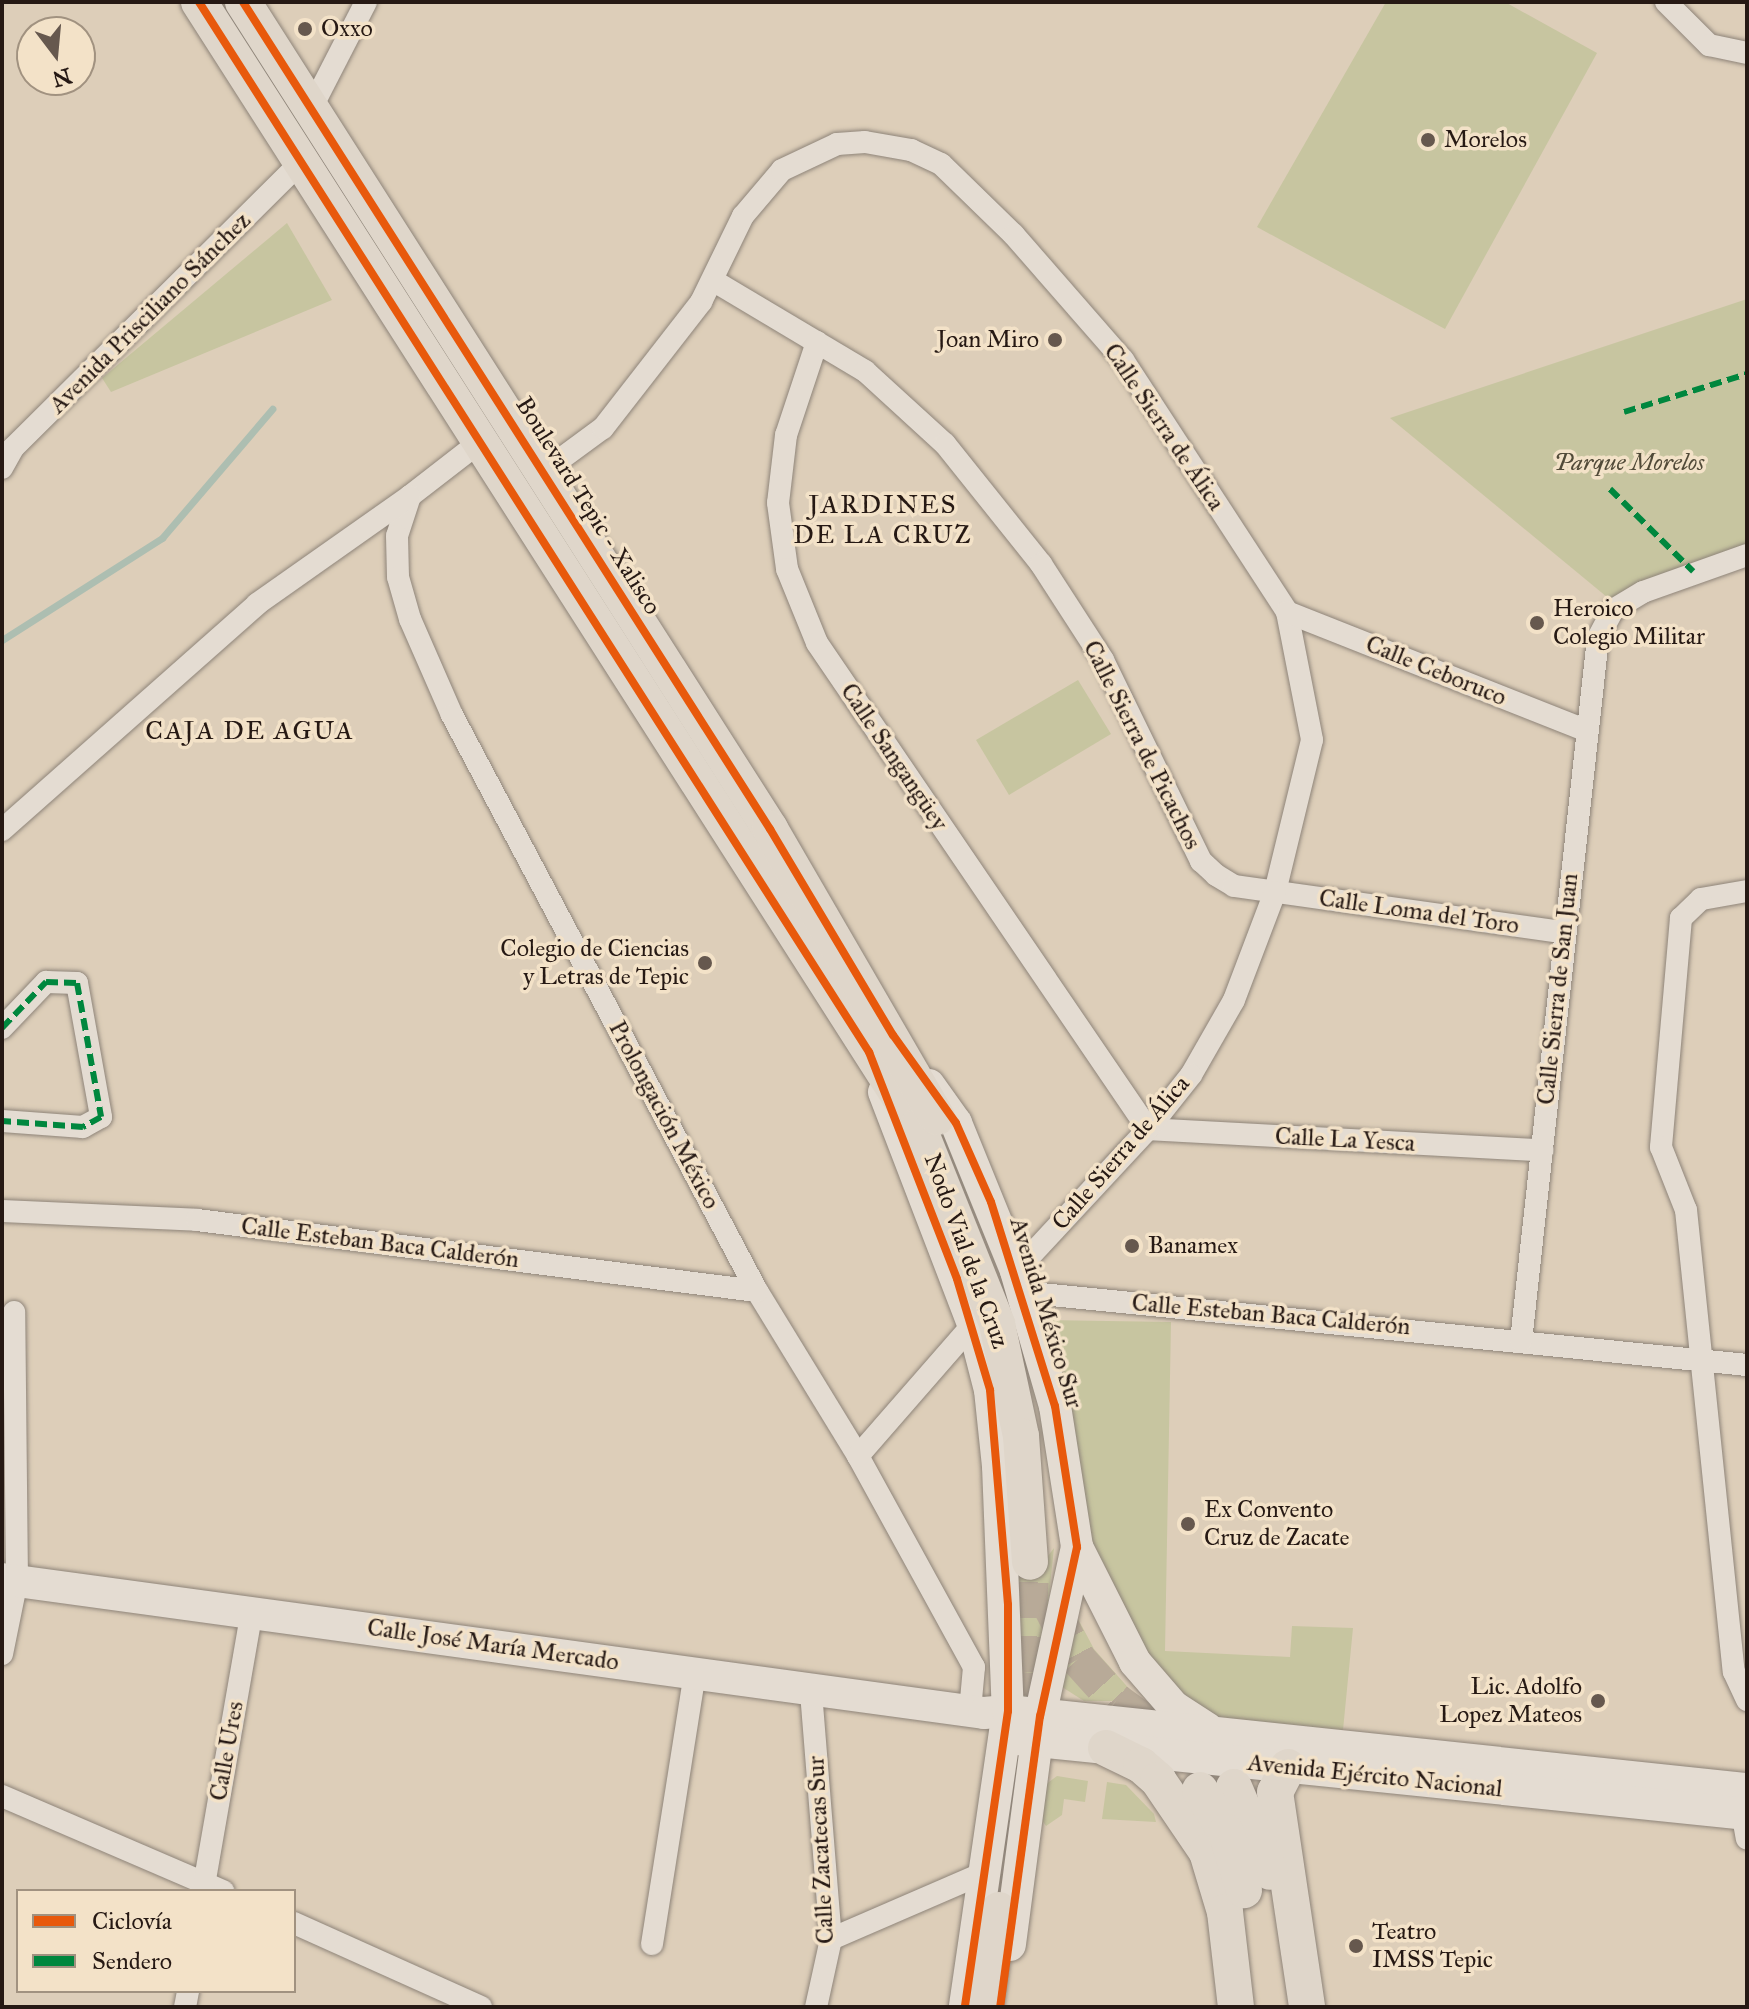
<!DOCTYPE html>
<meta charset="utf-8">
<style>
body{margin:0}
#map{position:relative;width:1749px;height:2009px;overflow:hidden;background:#ddceb9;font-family:"IM FELL Great Primer",serif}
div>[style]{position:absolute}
.green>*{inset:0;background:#c7c5a0}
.stream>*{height:7px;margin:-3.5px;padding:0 3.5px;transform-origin:3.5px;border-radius:3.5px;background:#adbeb1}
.primary-tunnel>*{height:36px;margin-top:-18px;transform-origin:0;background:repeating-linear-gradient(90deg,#b8aa98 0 36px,transparent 0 54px)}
.roads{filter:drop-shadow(0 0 2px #8e8479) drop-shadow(0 0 2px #8e8479)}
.street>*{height:22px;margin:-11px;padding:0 11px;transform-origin:11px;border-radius:11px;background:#e4dcd2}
.secondary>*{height:32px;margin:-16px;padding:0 16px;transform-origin:16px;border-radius:16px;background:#e4dcd2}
.primary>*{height:36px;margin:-18px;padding:0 18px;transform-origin:18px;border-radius:18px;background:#dfd6ca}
.quiet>*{height:6px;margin-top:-3px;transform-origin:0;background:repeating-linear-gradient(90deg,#00873e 0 12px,transparent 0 18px)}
.cycleway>*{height:8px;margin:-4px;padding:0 4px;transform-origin:4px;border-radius:4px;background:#e8590c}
.dots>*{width:22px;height:22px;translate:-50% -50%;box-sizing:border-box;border:4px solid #f3e2c8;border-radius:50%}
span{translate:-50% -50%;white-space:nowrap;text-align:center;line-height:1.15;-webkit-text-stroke:7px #f3e2c8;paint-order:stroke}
.poi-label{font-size:24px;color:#261914}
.left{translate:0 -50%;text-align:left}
.right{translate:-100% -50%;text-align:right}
.street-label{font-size:24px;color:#261914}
.park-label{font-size:24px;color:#514a38;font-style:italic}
.neighbourhood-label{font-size:26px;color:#261914;letter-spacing:2px}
.frame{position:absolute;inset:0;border:4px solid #261914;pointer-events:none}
.legend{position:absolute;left:16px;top:1889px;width:280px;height:104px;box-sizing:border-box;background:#f3e2c8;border:2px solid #a19280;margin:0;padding:10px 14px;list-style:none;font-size:24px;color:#261914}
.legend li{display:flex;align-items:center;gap:16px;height:40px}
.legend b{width:40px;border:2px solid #a19280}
.north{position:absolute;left:16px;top:16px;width:80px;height:80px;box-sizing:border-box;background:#f3e2c8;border:2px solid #a19280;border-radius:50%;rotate:164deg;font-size:22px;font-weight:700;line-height:32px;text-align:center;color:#261914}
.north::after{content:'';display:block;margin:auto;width:28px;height:36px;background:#66584e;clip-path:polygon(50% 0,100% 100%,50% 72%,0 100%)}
</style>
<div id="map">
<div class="green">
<i style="clip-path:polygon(1386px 2px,1505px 2px,1597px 53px,1445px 329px,1257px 227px)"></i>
<i style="clip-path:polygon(287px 223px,332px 300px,111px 392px,102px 378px)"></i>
<i style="clip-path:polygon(1747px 299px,1747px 549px,1613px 602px,1390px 418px)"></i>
<i style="clip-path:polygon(1078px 680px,1111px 734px,1009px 795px,976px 740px)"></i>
<i style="clip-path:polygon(1043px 1320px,1171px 1322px,1165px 1651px,1290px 1657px,1292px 1626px,1353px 1628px,1343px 1730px,1180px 1719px,1115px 1645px)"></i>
<i style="clip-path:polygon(1054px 1548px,1047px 1614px,1029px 1693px,1024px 1695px,1012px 1561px,1045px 1560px)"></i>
<i style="clip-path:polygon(1076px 1615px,1094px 1649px,1132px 1692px,1126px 1701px,1084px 1701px,1059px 1685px)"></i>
<i style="clip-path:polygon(1057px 1776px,1088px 1781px,1085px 1802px,1064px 1799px,1062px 1815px,1046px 1826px,1038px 1814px,1041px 1788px)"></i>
<i style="clip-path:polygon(1107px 1782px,1126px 1785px,1154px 1814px,1156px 1822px,1102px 1819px)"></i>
</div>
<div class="stream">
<i style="left:2px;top:640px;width:190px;rotate:-32.5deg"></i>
<i style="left:162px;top:538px;width:170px;rotate:-49.5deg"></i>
</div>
<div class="primary-tunnel">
<i style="left:1051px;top:1607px;width:59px;rotate:62.6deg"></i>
<i style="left:1078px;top:1659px;width:57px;rotate:47.9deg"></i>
<i style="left:1116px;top:1701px;width:146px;rotate:36.1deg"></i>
<i style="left:1000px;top:1910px;width:239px;rotate:-83.8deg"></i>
<i style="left:1026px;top:1672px;width:99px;rotate:-87.1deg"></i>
</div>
<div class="roads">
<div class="street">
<i style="left:1666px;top:2px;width:61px;rotate:45deg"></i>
<i style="left:1709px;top:45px;width:39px;rotate:12deg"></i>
<i style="left:311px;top:109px;width:120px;rotate:-62.8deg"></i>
<i style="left:714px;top:281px;width:176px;rotate:30.8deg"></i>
<i style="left:865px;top:371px;width:108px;rotate:42.4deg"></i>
<i style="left:945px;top:444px;width:154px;rotate:51.3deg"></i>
<i style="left:1041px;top:564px;width:114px;rotate:57.1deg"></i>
<i style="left:1103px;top:660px;width:224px;rotate:64deg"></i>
<i style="left:1201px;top:861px;width:21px;rotate:43deg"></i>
<i style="left:1216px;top:875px;width:21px;rotate:31deg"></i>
<i style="left:1234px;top:886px;width:332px;rotate:8deg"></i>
<i style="left:817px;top:342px;width:98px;rotate:108.4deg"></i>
<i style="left:786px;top:435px;width:68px;rotate:96.7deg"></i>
<i style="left:778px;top:503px;width:67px;rotate:82.2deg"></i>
<i style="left:787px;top:569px;width:80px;rotate:67.9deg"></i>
<i style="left:817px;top:643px;width:588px;rotate:55.74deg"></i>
<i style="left:1148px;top:1129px;width:395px;rotate:3.1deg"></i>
<i style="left:491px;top:446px;width:11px;rotate:-153deg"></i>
<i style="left:481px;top:441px;width:90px;rotate:142.2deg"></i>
<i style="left:410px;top:496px;width:42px;rotate:108deg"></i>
<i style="left:397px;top:536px;width:41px;rotate:88.6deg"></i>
<i style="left:398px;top:577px;width:44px;rotate:74.1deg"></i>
<i style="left:410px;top:619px;width:105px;rotate:66.4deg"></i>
<i style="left:452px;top:715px;width:652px;rotate:62.1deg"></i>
<i style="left:757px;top:1291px;width:193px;rotate:58.5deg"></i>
<i style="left:858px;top:1456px;width:241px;rotate:61.2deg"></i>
<i style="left:974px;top:1667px;width:44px;rotate:95.2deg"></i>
<i style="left:533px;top:467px;width:11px;rotate:27deg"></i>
<i style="left:543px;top:472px;width:74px;rotate:-36.3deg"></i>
<i style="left:603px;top:428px;width:160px;rotate:-52.1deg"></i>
<i style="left:701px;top:302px;width:96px;rotate:-64deg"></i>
<i style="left:743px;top:216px;width:60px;rotate:-49.7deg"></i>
<i style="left:782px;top:170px;width:61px;rotate:-25.3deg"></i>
<i style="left:837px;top:144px;width:28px;rotate:-4deg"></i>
<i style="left:865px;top:142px;width:47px;rotate:9.9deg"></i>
<i style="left:911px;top:150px;width:33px;rotate:25deg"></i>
<i style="left:941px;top:164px;width:102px;rotate:44.2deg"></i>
<i style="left:1014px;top:235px;width:166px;rotate:48.9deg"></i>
<i style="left:1123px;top:360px;width:301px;rotate:56.9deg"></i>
<i style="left:1287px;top:612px;width:130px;rotate:78.9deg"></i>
<i style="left:1312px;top:740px;width:156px;rotate:103.7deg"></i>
<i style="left:1275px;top:892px;width:116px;rotate:110.8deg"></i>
<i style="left:1234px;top:1000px;width:86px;rotate:119.8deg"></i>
<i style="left:1191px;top:1075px;width:69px;rotate:128.5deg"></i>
<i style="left:1148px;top:1129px;width:194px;rotate:132.9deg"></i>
<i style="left:2px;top:468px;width:23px;rotate:-61deg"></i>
<i style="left:13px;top:448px;width:407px;rotate:-44.8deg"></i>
<i style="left:1287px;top:612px;width:321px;rotate:21.6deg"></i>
<i style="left:2px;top:830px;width:341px;rotate:-41.5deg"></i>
<i style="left:257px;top:604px;width:187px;rotate:-35.2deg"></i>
<i style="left:1747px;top:891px;width:47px;rotate:170.1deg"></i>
<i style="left:1701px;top:899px;width:28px;rotate:136deg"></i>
<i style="left:1681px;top:918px;width:230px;rotate:95deg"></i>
<i style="left:1661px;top:1147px;width:68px;rotate:68.4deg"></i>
<i style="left:1686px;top:1210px;width:464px;rotate:84.1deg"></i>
<i style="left:1734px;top:1672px;width:31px;rotate:65deg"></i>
<i style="left:2px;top:1028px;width:64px;rotate:-46.3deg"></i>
<i style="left:46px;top:982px;width:31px;rotate:2deg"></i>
<i style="left:77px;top:983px;width:136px;rotate:79.8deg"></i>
<i style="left:101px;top:1117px;width:21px;rotate:151deg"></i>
<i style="left:83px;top:1127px;width:81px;rotate:-175.8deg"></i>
<i style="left:2px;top:1211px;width:195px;rotate:2.6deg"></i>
<i style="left:197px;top:1220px;width:564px;rotate:7.23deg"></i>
<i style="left:1022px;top:1292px;width:729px;rotate:5.75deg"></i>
<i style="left:1521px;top:1341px;width:707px;rotate:-83.75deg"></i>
<i style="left:1598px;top:638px;width:32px;rotate:-62deg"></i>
<i style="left:1613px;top:610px;width:35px;rotate:-31deg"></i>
<i style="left:1643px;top:592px;width:110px;rotate:-19.6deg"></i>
<i style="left:858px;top:1456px;width:175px;rotate:-48.9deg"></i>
<i style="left:2px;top:1654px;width:76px;rotate:-78.5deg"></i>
<i style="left:17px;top:1580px;width:268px;rotate:-90.6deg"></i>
<i style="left:811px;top:1692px;width:248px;rotate:85.4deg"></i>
<i style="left:831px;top:1939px;width:70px;rotate:102.4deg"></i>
<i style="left:2px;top:1796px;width:241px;rotate:23.3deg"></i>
<i style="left:1740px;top:1800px;width:39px;rotate:80deg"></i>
<i style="left:203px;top:1891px;width:285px;rotate:-80.1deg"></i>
<i style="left:294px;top:1923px;width:205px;rotate:24.2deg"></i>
<i style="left:831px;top:1939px;width:163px;rotate:-23.4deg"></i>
<i style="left:652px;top:1944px;width:273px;rotate:-81deg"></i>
<i style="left:185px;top:2007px;width:16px;rotate:-79deg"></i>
</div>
<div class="secondary">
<i style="left:929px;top:1085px;width:47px;rotate:54.6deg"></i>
<i style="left:956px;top:1123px;width:160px;rotate:67.9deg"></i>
<i style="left:1016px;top:1271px;width:141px;rotate:73.9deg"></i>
<i style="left:1055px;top:1406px;width:143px;rotate:81.1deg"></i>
<i style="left:1077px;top:1547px;width:173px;rotate:102.3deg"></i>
<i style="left:1040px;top:1716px;width:231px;rotate:97.5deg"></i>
<i style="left:884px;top:1092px;width:248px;rotate:69deg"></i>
<i style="left:973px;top:1324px;width:68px;rotate:75.6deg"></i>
<i style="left:990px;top:1390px;width:76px;rotate:84deg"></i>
<i style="left:998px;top:1466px;width:245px;rotate:87.7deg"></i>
<i style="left:1008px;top:1711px;width:299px;rotate:98.3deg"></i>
<i style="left:1077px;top:1547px;width:129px;rotate:63.2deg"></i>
<i style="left:1135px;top:1662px;width:60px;rotate:49.1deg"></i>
<i style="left:1174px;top:1707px;width:40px;rotate:32.9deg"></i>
<i style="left:2px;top:1579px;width:991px;rotate:7.77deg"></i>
<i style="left:984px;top:1713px;width:24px;rotate:-5deg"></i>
<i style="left:1008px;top:1711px;width:743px;rotate:6.03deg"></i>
<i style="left:1018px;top:1739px;width:733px;rotate:5.87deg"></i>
</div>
<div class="primary">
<i style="left:199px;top:2px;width:1334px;rotate:57.39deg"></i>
<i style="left:918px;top:1126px;width:213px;rotate:68.2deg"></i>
<i style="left:997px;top:1324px;width:115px;rotate:77.9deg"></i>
<i style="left:1021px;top:1436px;width:126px;rotate:85.9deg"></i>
<i style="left:243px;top:2px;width:981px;rotate:57.49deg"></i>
<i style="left:770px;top:829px;width:333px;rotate:59.9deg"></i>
<i style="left:1106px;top:1748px;width:39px;rotate:26deg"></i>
<i style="left:1141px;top:1765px;width:23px;rotate:41deg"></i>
<i style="left:1158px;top:1780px;width:87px;rotate:55.8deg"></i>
<i style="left:1207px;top:1852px;width:63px;rotate:73.3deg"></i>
<i style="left:1225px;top:1912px;width:96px;rotate:83.4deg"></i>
<i style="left:1288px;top:1767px;width:28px;rotate:117deg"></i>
<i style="left:1275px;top:1792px;width:217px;rotate:81.5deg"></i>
<i style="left:1234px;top:1787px;width:92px;rotate:67deg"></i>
<i style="left:1200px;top:1790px;width:49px;rotate:58.2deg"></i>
<i style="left:1226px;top:1832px;width:61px;rotate:72.8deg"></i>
<i style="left:985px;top:2007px;width:98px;rotate:-81.8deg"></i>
</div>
</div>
<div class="quiet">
<i style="left:1624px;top:412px;width:129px;rotate:-17.2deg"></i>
<i style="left:1610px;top:489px;width:117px;rotate:44.7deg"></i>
<i style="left:2px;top:1028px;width:64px;rotate:-46.3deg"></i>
<i style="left:46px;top:982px;width:31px;rotate:2deg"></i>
<i style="left:77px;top:983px;width:136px;rotate:79.8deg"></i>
<i style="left:101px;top:1117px;width:21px;rotate:151deg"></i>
<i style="left:83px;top:1127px;width:81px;rotate:-175.8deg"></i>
</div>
<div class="cycleway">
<i style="left:199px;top:2px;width:1246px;rotate:57.46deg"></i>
<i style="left:869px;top:1052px;width:243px;rotate:68.8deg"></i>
<i style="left:957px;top:1279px;width:116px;rotate:73.4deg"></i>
<i style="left:990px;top:1390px;width:216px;rotate:85.2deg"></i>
<i style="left:1008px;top:1605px;width:106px;rotate:90deg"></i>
<i style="left:1008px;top:1711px;width:299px;rotate:98.3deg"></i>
<i style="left:243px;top:2px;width:981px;rotate:57.49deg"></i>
<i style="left:770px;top:829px;width:240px;rotate:59.2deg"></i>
<i style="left:893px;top:1035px;width:108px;rotate:54.4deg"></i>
<i style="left:956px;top:1123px;width:86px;rotate:66.1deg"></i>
<i style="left:991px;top:1202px;width:214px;rotate:72.6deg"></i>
<i style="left:1055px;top:1406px;width:143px;rotate:81.1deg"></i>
<i style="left:1077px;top:1547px;width:173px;rotate:102.3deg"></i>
<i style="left:1040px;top:1716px;width:294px;rotate:97.8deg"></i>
</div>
<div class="dots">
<i style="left:305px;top:29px;background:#66584e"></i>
<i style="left:1428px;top:140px;background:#66584e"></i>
<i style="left:1055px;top:340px;background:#66584e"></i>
<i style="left:1537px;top:623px;background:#66584e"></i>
<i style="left:705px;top:963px;background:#66584e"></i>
<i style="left:1132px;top:1246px;background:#66584e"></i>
<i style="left:1188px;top:1524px;background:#66584e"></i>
<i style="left:1598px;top:1701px;background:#66584e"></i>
<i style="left:1356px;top:1946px;background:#66584e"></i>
</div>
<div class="poi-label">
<span class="left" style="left:321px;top:29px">Oxxo</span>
<span class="left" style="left:1444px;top:140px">Morelos</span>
<span class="right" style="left:1039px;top:340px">Joan Miro</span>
<span class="left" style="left:1553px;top:623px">Heroico<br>Colegio Militar</span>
<span class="right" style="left:689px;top:963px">Colegio de Ciencias<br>y Letras de Tepic</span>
<span class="left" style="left:1148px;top:1246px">Banamex</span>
<span class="left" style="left:1204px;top:1524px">Ex Convento<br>Cruz de Zacate</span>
<span class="right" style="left:1582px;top:1701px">Lic. Adolfo<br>Lopez Mateos</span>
<span class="left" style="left:1372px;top:1946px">Teatro<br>IMSS Tepic</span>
</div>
<div class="street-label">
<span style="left:150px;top:313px;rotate:-45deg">Avenida Prisciliano Sánchez</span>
<span style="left:1164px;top:427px;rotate:56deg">Calle Sierra de Álica</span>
<span style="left:588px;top:506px;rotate:58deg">Boulevard Tepic - Xalisco</span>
<span style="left:1436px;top:671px;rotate:22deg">Calle Ceboruco</span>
<span style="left:1142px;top:745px;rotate:63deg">Calle Sierra de Picachos</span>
<span style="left:894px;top:757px;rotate:56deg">Calle Sangangüey</span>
<span style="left:1419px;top:912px;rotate:8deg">Calle Loma del Toro</span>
<span style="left:1558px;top:989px;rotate:-84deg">Calle Sierra de San Juan</span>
<span style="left:664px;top:1115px;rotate:62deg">Prolongación México</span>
<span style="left:1345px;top:1140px;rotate:3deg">Calle La Yesca</span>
<span style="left:1121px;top:1153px;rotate:-49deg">Calle Sierra de Álica</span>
<span style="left:380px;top:1243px;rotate:7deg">Calle Esteban Baca Calderón</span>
<span style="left:966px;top:1251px;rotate:70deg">Nodo Vial de la Cruz</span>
<span style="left:1046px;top:1313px;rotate:73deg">Avenida México Sur</span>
<span style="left:1271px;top:1315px;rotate:5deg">Calle Esteban Baca Calderón</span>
<span style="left:493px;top:1645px;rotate:8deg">Calle José María Mercado</span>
<span style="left:227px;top:1751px;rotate:-80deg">Calle Ures</span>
<span style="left:1375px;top:1776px;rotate:6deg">Avenida Ejército Nacional</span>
<span style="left:821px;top:1850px;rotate:-93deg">Calle Zacatecas Sur</span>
</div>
<div class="park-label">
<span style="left:1629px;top:463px">Parque Morelos</span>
</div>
<div class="neighbourhood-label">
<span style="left:883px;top:520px">JARDINES<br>DE LA CRUZ</span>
<span style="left:250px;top:731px">CAJA DE AGUA</span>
</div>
<div class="frame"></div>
<ul class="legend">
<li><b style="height:10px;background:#e8590c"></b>Ciclovía</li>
<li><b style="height:10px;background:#00873e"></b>Sendero</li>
</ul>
<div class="north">N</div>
</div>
